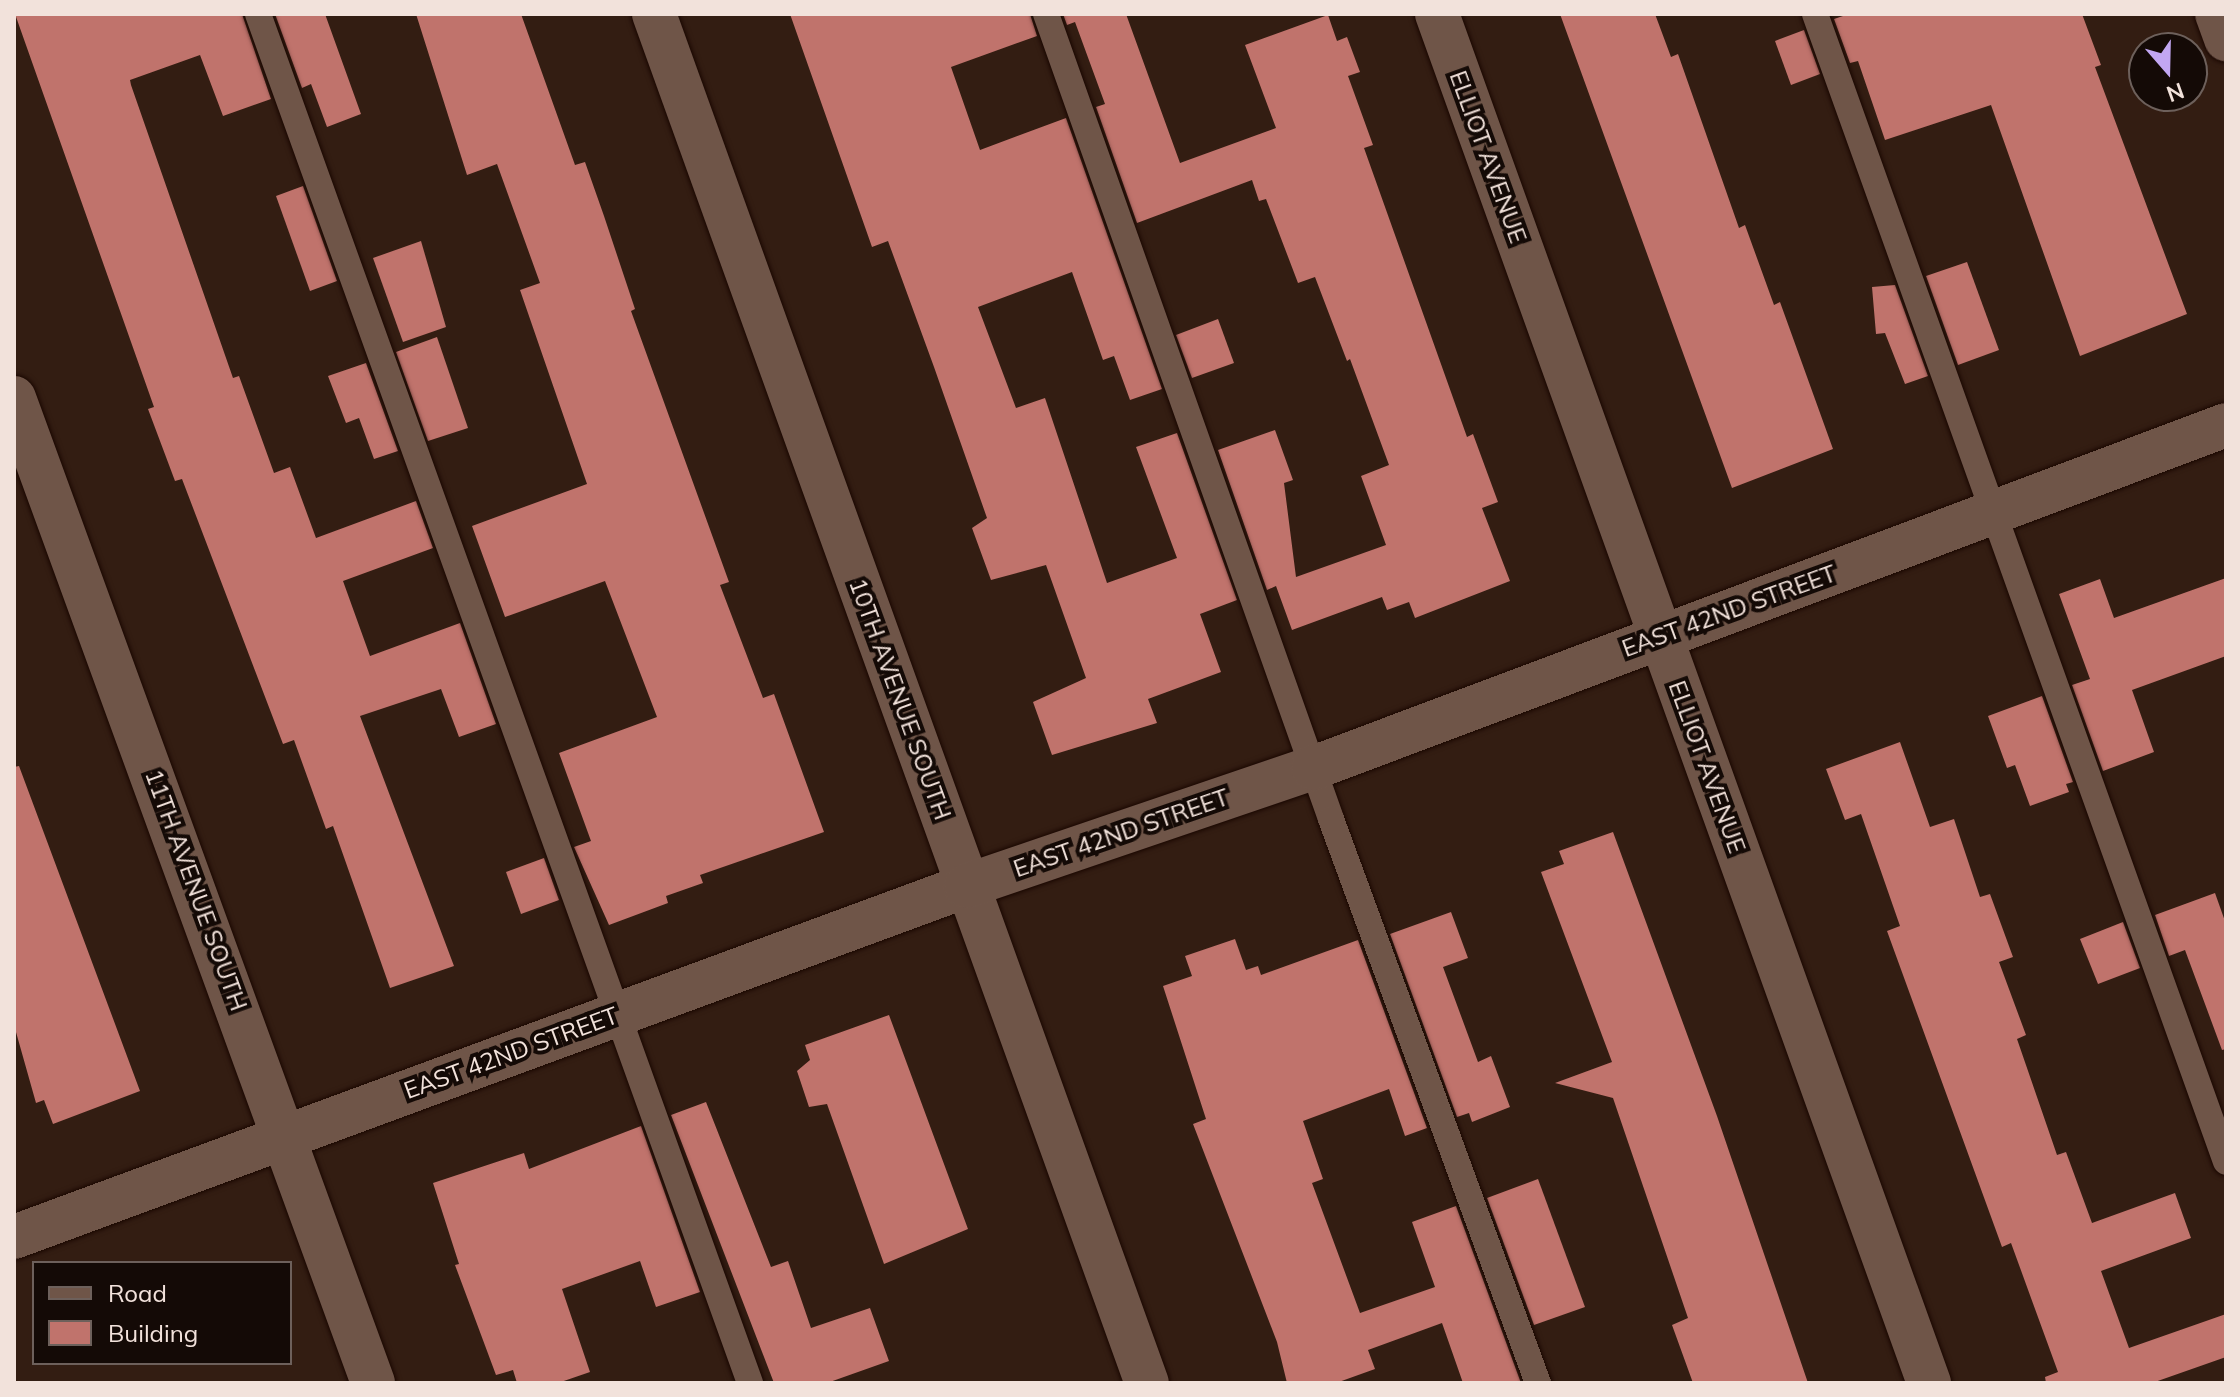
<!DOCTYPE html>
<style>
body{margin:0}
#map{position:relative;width:2240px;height:1397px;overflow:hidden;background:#331d12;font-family:Mulish,sans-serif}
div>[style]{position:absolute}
.building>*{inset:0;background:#c0736c}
.roads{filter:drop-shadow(0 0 2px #1a0701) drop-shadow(0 0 2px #1a0701)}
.service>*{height:26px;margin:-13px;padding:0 13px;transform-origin:13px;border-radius:13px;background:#6f5548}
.minor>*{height:44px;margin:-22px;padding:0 22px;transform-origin:22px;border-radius:22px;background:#6f5548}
.tertiary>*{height:44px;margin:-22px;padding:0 22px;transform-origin:22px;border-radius:22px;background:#6f5548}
span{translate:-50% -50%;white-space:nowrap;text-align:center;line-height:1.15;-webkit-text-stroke:8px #140a06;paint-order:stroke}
.street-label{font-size:24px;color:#f2e2db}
.frame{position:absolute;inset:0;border:16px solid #f2e2db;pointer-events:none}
.legend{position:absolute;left:32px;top:1261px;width:260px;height:104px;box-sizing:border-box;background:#140a06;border:2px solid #6d605b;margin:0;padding:10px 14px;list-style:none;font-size:24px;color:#f2e2db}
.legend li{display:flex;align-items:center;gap:16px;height:40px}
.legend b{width:40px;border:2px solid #6d605b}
.north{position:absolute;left:2128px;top:32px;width:80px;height:80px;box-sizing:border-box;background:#140a06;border:2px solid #6d605b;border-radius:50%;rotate:160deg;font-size:22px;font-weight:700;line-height:32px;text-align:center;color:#f2e2db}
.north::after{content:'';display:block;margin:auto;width:28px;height:36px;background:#c2a7f2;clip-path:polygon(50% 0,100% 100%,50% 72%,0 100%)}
</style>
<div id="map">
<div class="building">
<i style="clip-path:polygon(15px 14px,242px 14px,271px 99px,223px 116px,200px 55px,130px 80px,131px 85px,233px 378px,239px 376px,274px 473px,290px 467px,316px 538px,416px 501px,433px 548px,343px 581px,370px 656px,460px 623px,496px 724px,459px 737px,441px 689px,360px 716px,454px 966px,390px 988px,333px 826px,326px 829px,294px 740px,283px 744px,182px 479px,175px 481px,148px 409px,154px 407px)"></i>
<i style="clip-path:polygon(275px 14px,325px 14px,361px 114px,327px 127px,311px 84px,302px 88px)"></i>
<i style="clip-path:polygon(416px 14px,521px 14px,575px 165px,585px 162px,604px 216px,635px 309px,631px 311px,729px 582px,720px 585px,763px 698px,774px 694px,824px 832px,700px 875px,703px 883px,666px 896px,668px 903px,609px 925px,574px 847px,591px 841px,559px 753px,657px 717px,605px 581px,505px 617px,472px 526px,587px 484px,520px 290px,540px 283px,497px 164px,467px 175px)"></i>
<i style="clip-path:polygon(790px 14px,1030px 14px,1037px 36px,951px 67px,980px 150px,1066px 118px,1162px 389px,1130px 400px,1114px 356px,1103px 360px,1072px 272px,978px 307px,1016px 408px,1045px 398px,1107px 583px,1177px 558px,1136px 447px,1177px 433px,1237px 600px,1200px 614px,1221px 672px,1148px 699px,1157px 723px,1052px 755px,1033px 702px,1086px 678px,1046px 565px,991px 580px,972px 528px,987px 518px,934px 367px,888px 241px,872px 247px)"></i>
<i style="clip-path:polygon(1063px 14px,1126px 14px,1180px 163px,1276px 128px,1245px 45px,1328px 15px,1337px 41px,1347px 37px,1360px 72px,1348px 76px,1373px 145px,1364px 148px,1467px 437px,1473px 434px,1498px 502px,1482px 508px,1510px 581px,1415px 618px,1409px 602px,1387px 610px,1382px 597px,1292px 630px,1276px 586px,1267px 590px,1218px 450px,1275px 430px,1293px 480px,1284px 483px,1296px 577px,1386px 545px,1361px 476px,1389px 465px,1350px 359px,1347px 361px,1315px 277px,1298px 283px,1266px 199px,1259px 201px,1252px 180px,1137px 223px,1096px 107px,1105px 104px,1075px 22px,1067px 25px)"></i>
<i style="clip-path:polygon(1560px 14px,1655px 14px,1671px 57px,1678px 54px,1739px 228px,1745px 225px,1774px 305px,1780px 302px,1833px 449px,1732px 488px)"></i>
<i style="clip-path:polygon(1849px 14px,2082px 14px,2101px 65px,2095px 67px,2187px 314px,2080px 356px,1991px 105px,1885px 140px,1858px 61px,1850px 63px,1834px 19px)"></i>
<i style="clip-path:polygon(1804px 30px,1820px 74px,1791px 85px,1775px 41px)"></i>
<i style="clip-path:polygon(303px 186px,337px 281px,310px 291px,276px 196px)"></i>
<i style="clip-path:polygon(421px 241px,446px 327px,403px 342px,373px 258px)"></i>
<i style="clip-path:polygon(1967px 262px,1999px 350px,1958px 365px,1926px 276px)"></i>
<i style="clip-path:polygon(1895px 285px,1928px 376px,1905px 384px,1885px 333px,1876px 334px,1872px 287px)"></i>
<i style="clip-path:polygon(1218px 319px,1234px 363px,1192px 378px,1176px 335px)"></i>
<i style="clip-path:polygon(437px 337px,468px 428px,428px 441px,396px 352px)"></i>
<i style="clip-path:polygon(366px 363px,398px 451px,374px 459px,359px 418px,346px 423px,328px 376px)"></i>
<i style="clip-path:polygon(2226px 578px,2226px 656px,2132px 690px,2154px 752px,2103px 771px,2072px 685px,2090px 679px,2059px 594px,2100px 579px,2114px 618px)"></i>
<i style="clip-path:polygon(2042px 696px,2073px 782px,2066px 784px,2069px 792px,2030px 806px,2015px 765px,2007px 768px,1988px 716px)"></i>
<i style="clip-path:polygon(1900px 742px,1930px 827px,1954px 819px,1980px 897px,1990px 894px,2013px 957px,1999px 962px,2026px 1035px,2017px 1039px,2057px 1155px,2066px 1152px,2092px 1223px,2175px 1193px,2191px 1238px,2101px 1271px,2129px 1348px,2226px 1314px,2226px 1357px,2152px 1383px,2046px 1383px,2045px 1377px,2058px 1372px,2011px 1243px,2002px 1247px,1887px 931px,1900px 926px,1861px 814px,1845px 820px,1826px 769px)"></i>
<i style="clip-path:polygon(19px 766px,140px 1091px,53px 1124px,44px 1100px,36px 1103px,14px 1025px,14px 767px)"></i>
<i style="clip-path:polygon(1613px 832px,1717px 1116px,1808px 1383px,1693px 1383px,1672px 1325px,1688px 1318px,1613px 1098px,1555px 1083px,1612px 1062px,1541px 872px,1564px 864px,1559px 851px)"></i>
<i style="clip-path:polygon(544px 858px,559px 900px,521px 914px,506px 872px)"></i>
<i style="clip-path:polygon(2215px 893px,2226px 924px,2226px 1049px,2222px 1050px,2185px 950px,2169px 956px,2155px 915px)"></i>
<i style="clip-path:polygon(1451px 912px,1468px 958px,1443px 967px,1478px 1062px,1491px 1056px,1510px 1107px,1472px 1122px,1469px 1113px,1457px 1117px,1390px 934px)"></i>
<i style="clip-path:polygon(2123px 922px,2140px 968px,2098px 984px,2080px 939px)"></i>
<i style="clip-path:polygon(1235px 939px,1246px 970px,1258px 966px,1261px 975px,1358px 940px,1427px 1128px,1405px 1136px,1389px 1089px,1303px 1121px,1323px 1179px,1312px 1183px,1360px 1313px,1435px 1287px,1412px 1222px,1456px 1206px,1521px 1383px,1463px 1383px,1442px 1323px,1368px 1350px,1375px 1369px,1336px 1383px,1287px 1383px,1277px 1342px,1193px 1124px,1206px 1119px,1163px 986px,1192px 976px,1185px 956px)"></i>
<i style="clip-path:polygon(889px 1015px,968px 1229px,884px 1264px,827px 1104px,809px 1107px,797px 1071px,810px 1060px,805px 1045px)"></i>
<i style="clip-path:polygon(706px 1102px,771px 1267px,788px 1261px,811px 1328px,870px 1308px,889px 1361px,827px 1383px,774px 1383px,671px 1115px)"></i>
<i style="clip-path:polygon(641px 1126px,700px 1292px,656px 1307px,640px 1261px,562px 1289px,590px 1372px,558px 1383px,517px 1383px,513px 1370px,496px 1375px,455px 1265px,459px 1264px,433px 1183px,524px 1153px,529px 1169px)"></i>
<i style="clip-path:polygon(1538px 1179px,1585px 1307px,1534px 1325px,1487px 1198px)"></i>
</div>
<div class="roads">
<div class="service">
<i style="left:258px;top:14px;width:1455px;rotate:70.23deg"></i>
<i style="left:1046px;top:14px;width:854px;rotate:70.5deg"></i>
<i style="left:1331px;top:819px;width:601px;rotate:69.85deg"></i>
<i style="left:1815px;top:14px;width:1219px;rotate:70.3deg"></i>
</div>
<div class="minor">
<i style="left:654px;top:14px;width:1455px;rotate:70.2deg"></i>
<i style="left:1437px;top:14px;width:1455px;rotate:70.23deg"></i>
<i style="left:14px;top:398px;width:1048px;rotate:69.97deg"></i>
</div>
<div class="tertiary">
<i style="left:2217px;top:14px;width:27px;rotate:70deg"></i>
<i style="left:14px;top:1237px;width:1015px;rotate:-20.24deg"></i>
<i style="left:966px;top:886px;width:367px;rotate:-18.8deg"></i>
<i style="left:1313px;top:768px;width:975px;rotate:-20.59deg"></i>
</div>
</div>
<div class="street-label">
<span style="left:1488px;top:157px;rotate:70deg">ELLIOT AVENUE</span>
<span style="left:1729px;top:611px;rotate:-20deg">EAST 42ND STREET</span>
<span style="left:900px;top:699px;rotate:70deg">10TH AVENUE SOUTH</span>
<span style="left:1707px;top:767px;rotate:70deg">ELLIOT AVENUE</span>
<span style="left:1121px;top:833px;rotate:-19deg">EAST 42ND STREET</span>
<span style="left:196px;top:890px;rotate:70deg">11TH AVENUE SOUTH</span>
<span style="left:511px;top:1053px;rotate:-20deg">EAST 42ND STREET</span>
</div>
<div class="frame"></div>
<ul class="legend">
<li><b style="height:10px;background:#6f5548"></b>Road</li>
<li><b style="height:22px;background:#c0736c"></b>Building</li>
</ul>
<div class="north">N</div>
</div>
